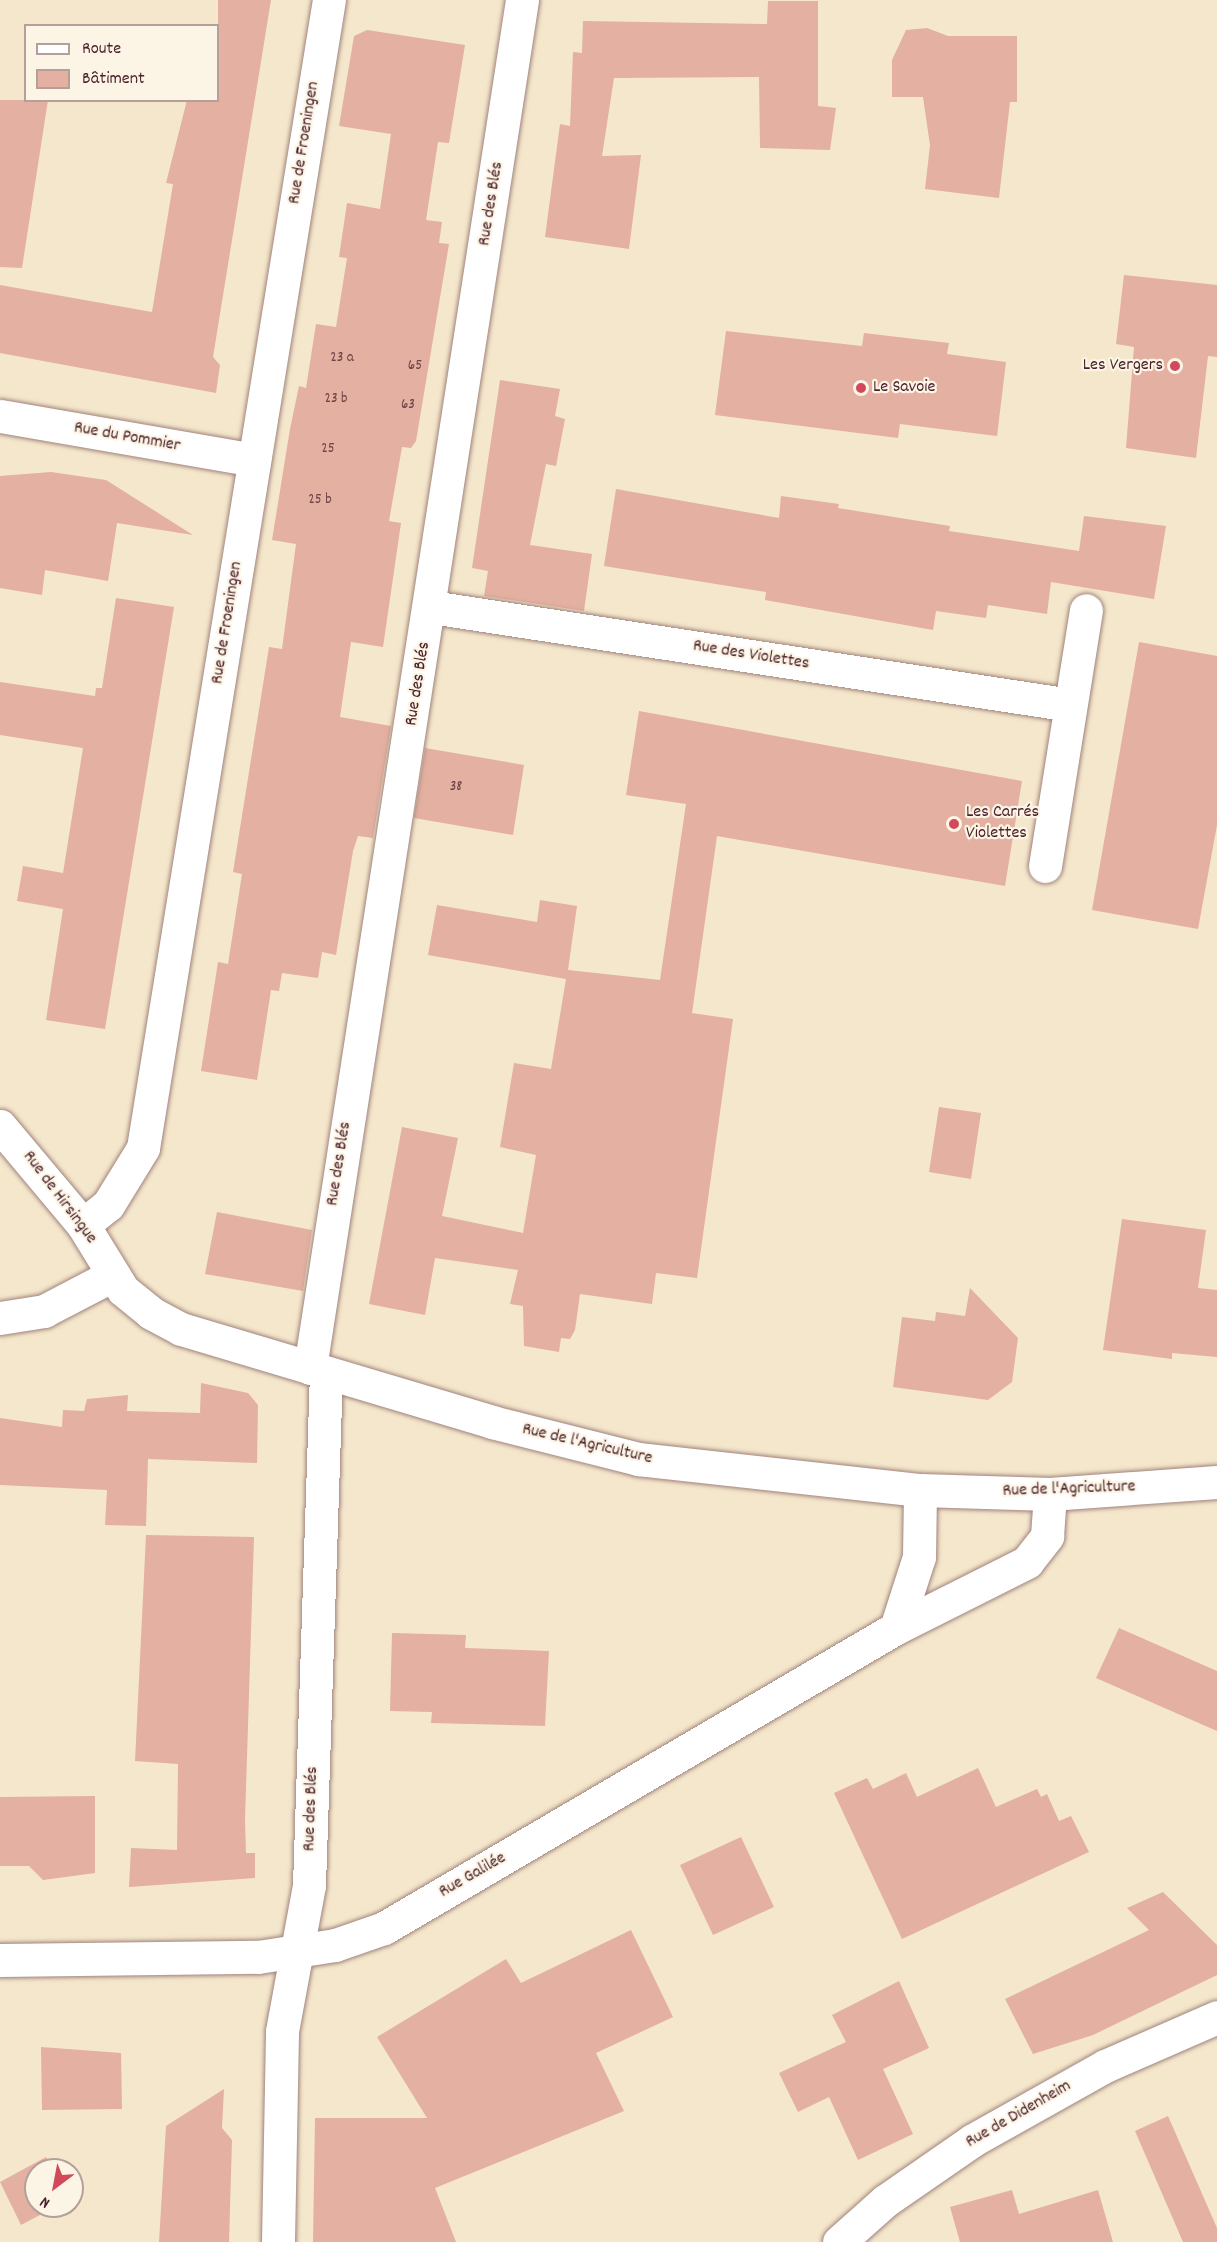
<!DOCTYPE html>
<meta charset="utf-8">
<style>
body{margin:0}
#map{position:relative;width:1217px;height:2242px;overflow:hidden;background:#f5e7cc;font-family:Dekko,sans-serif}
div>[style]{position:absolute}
.building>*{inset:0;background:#e3b0a1}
.roads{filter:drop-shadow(0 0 2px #a0837c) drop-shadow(0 0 2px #a0837c)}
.minor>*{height:33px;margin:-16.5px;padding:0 16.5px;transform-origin:16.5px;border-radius:16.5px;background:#fff}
.dots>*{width:16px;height:16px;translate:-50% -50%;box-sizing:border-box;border:3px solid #fcf5e5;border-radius:50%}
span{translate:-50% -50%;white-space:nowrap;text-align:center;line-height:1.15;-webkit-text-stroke:4.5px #fcf5e5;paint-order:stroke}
.number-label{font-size:15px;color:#704348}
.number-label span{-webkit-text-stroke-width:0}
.street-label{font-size:18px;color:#4a1f2b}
.poi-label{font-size:18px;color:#4a1f2b}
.right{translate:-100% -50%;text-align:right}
.left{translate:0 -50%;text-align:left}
.legend{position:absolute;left:24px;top:24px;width:195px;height:78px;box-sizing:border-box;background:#fcf5e5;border:2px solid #b59f9b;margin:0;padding:8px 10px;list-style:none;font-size:18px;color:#4a1f2b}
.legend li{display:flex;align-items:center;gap:12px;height:30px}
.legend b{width:30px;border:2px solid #b59f9b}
.north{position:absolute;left:24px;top:2158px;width:60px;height:60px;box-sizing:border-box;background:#fcf5e5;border:2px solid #b59f9b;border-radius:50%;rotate:212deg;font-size:16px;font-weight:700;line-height:24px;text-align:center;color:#4a1f2b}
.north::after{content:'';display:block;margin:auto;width:21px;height:27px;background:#d1495b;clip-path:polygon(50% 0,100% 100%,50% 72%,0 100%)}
</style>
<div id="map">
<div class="building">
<i style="clip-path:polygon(218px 0,271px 0,213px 357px,220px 365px,216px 393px,0 353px,0 285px,152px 312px,173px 184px,166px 183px,187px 100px,218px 100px)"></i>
<i style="clip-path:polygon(768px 1px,818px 1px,818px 106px,836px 108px,830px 150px,760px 148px,759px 77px,614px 78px,602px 156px,641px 155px,629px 249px,545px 237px,560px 124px,570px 126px,573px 52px,582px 53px,583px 21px,767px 24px)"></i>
<i style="clip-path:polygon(927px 28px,948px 36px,1017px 36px,1017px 102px,1010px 102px,999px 198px,925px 189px,930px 145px,923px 97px,892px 97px,892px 60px,906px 30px)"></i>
<i style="clip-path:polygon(367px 30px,465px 45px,449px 143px,438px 142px,426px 220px,442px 222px,439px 243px,449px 244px,416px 441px,411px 448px,402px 447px,389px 521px,401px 523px,383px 647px,351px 642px,340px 717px,391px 726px,373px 838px,358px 836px,353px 851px,336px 955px,322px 952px,318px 978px,282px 973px,279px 991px,271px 990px,257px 1080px,201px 1071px,218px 962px,228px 964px,242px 874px,233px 872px,269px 647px,282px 649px,296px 544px,272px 540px,290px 429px,299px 386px,306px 388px,316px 324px,336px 327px,347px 258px,339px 257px,347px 203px,380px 209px,391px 134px,339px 126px,354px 36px)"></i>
<i style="clip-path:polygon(0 100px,48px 100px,22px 268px,0 267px)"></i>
<i style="clip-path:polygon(1124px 275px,1217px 285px,1217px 357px,1208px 356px,1196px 458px,1126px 448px,1134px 347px,1116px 344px)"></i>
<i style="clip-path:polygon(726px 331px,862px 346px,864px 333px,949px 343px,947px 354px,1006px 362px,997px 436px,900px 424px,898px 438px,715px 415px)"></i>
<i style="clip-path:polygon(500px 380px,560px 389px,555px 416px,565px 419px,556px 466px,546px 464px,530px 545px,592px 554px,584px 611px,484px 596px,488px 571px,472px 568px)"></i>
<i style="clip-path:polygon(51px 472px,106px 480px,193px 535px,117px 523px,108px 581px,45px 570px,42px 595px,0 588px,0 476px)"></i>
<i style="clip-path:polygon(616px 489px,779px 518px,781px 496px,839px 504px,838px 508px,950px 526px,949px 531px,1079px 551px,1084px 516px,1166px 526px,1154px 599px,1051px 582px,1047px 614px,988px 605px,986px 618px,936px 611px,933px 630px,765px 600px,766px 592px,604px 566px)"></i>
<i style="clip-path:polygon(116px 598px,174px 607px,105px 1029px,46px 1020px,63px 909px,17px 901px,23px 866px,63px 873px,83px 748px,0 735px,0 682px,95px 696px,96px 688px,102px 688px)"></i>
<i style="clip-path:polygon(1139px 642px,1217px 656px,1217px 825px,1198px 929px,1092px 910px)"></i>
<i style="clip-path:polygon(639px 711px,1022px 781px,1005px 886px,717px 836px,692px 1013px,733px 1019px,697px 1278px,656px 1273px,652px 1304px,580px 1294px,575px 1330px,570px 1339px,561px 1338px,559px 1352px,524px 1346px,523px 1306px,510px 1304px,518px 1270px,435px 1258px,425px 1315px,369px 1304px,402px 1127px,458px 1138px,442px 1216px,523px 1233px,536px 1155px,500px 1147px,514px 1063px,551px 1069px,566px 979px,428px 955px,437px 905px,537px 922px,540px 900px,577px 906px,568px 970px,660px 980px,686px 804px,626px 795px)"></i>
<i style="clip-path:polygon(425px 748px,524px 765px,513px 835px,414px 818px)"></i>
<i style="clip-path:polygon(939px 1107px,981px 1113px,971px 1179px,929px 1172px)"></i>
<i style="clip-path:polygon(217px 1212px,312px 1230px,303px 1291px,205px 1274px)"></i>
<i style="clip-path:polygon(1122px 1219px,1206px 1230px,1198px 1288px,1217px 1290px,1217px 1357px,1172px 1353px,1172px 1359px,1103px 1350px)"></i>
<i style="clip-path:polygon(970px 1288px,1018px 1338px,1012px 1382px,988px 1400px,893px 1387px,902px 1317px,935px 1321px,936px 1312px,965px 1316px)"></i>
<i style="clip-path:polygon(201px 1383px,248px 1393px,258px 1405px,257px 1463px,148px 1459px,146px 1526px,105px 1525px,107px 1490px,0 1485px,0 1418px,62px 1427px,63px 1410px,84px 1411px,87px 1399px,128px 1395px,127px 1411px,200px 1413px)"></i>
<i style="clip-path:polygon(146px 1535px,254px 1537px,245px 1820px,246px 1853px,255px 1853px,255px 1878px,129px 1887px,131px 1848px,177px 1850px,178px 1764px,135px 1761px)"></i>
<i style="clip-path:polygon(1119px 1628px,1217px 1671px,1217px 1731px,1096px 1678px)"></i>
<i style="clip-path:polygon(392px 1633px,466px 1635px,465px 1648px,549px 1651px,545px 1726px,431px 1723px,432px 1712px,390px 1711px)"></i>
<i style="clip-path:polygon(978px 1768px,996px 1807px,1037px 1789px,1041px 1797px,1047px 1794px,1059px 1821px,1071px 1816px,1089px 1852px,902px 1939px,834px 1793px,867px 1778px,873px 1789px,906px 1773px,917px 1797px)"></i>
<i style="clip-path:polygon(95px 1796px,95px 1873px,43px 1880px,29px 1866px,0 1866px,0 1797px)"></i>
<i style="clip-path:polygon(741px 1837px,774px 1907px,713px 1935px,680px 1865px)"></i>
<i style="clip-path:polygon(1163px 1892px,1217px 1945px,1217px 1975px,1093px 2035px,1033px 2054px,1005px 1999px,1149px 1930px,1127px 1908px)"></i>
<i style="clip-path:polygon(631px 1930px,673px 2017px,596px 2053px,624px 2111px,435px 2188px,456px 2242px,313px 2242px,315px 2118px,427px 2118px,377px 2037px,506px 1959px,521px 1983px)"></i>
<i style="clip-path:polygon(899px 1981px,929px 2048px,883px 2069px,913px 2134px,858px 2160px,829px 2097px,798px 2112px,779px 2073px,846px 2042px,832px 2015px)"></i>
<i style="clip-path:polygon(41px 2047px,121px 2053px,122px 2109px,42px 2110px)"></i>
<i style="clip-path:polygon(224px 2089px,222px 2128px,232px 2140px,229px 2242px,159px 2242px,166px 2126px)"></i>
<i style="clip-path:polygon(1168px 2116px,1217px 2228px,1217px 2242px,1183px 2242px,1135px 2131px)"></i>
<i style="clip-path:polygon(46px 2157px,53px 2170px,36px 2170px,36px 2206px,57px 2206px,21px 2225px,0 2182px)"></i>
<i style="clip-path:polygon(1012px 2190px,1019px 2214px,1098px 2190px,1113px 2242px,960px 2242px,950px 2207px)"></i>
</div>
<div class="roads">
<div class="minor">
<i style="left:0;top:416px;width:258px;rotate:9.8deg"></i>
<i style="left:431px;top:607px;width:647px;rotate:8.71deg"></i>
<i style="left:1045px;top:866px;width:259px;rotate:-80.9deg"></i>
<i style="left:0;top:1126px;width:129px;rotate:50deg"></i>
<i style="left:83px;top:1225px;width:76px;rotate:58.4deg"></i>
<i style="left:123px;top:1290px;width:36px;rotate:39deg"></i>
<i style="left:151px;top:1313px;width:34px;rotate:28deg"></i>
<i style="left:181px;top:1329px;width:325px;rotate:16.6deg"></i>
<i style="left:492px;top:1422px;width:151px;rotate:14.2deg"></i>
<i style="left:638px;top:1459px;width:284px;rotate:6.3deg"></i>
<i style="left:920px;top:1490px;width:130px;rotate:1.8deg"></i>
<i style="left:1050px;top:1494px;width:167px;rotate:-4.1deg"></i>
<i style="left:83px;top:1225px;width:32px;rotate:-39deg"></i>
<i style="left:108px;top:1205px;width:67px;rotate:-58.4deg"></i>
<i style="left:143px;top:1148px;width:1163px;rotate:-80.8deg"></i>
<i style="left:0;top:1318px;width:45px;rotate:-9deg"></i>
<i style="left:44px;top:1311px;width:78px;rotate:-27.6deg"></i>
<i style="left:310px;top:1368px;width:1384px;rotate:-81.19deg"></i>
<i style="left:896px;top:1628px;width:75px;rotate:-72.1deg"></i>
<i style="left:919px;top:1557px;width:67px;rotate:-89.1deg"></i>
<i style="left:0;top:1960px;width:258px;rotate:-0.7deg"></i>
<i style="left:258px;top:1957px;width:78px;rotate:-8.9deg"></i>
<i style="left:335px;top:1945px;width:52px;rotate:-19.1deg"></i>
<i style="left:384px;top:1928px;width:593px;rotate:-30.37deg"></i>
<i style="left:896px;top:1628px;width:147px;rotate:-26.7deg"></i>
<i style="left:1027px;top:1562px;width:33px;rotate:-52deg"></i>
<i style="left:1047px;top:1536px;width:42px;rotate:-85.9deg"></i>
<i style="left:278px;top:2242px;width:211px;rotate:-88.9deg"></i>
<i style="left:282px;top:2031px;width:148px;rotate:-79.5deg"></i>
<i style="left:309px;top:1885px;width:512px;rotate:-88.1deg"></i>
<i style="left:839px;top:2242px;width:62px;rotate:-41.7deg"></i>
<i style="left:885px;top:2201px;width:107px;rotate:-34.7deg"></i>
<i style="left:973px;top:2140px;width:151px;rotate:-29.3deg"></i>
<i style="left:1105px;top:2066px;width:122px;rotate:-23.6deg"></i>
</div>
</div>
<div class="dots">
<i style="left:1175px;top:366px;background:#d1495b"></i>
<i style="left:861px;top:388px;background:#d1495b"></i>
<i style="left:954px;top:824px;background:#d1495b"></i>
</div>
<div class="number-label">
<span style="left:342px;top:359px">23 a</span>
<span style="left:415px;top:367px">65</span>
<span style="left:336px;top:400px">23 b</span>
<span style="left:408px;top:406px">63</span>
<span style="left:328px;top:450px">25</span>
<span style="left:320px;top:501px">25 b</span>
<span style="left:456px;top:788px">38</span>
</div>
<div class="street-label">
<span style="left:305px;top:143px;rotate:-81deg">Rue de Froeningen</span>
<span style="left:492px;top:204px;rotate:-81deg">Rue des Blés</span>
<span style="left:127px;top:438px;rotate:10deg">Rue du Pommier</span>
<span style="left:228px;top:623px;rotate:-81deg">Rue de Froeningen</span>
<span style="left:751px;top:656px;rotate:9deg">Rue des Violettes</span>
<span style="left:419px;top:684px;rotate:-81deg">Rue des Blés</span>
<span style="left:340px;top:1164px;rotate:-81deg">Rue des Blés</span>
<span style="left:59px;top:1198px;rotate:53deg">Rue de Hirsingue</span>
<span style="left:587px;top:1445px;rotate:13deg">Rue de l'Agriculture</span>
<span style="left:1069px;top:1490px;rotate:-2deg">Rue de l'Agriculture</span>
<span style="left:312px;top:1809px;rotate:-88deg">Rue des Blés</span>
<span style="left:473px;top:1876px;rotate:-30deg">Rue Galilée</span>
<span style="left:1019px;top:2115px;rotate:-30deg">Rue de Didenheim</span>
</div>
<div class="poi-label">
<span class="right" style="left:1163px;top:366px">Les Vergers</span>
<span class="left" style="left:873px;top:388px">Le Savoie</span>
<span class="left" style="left:966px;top:824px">Les Carrés<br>Violettes</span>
</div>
<ul class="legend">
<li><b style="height:8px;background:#fff"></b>Route</li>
<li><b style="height:16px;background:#e3b0a1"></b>Bâtiment</li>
</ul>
<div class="north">N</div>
</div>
